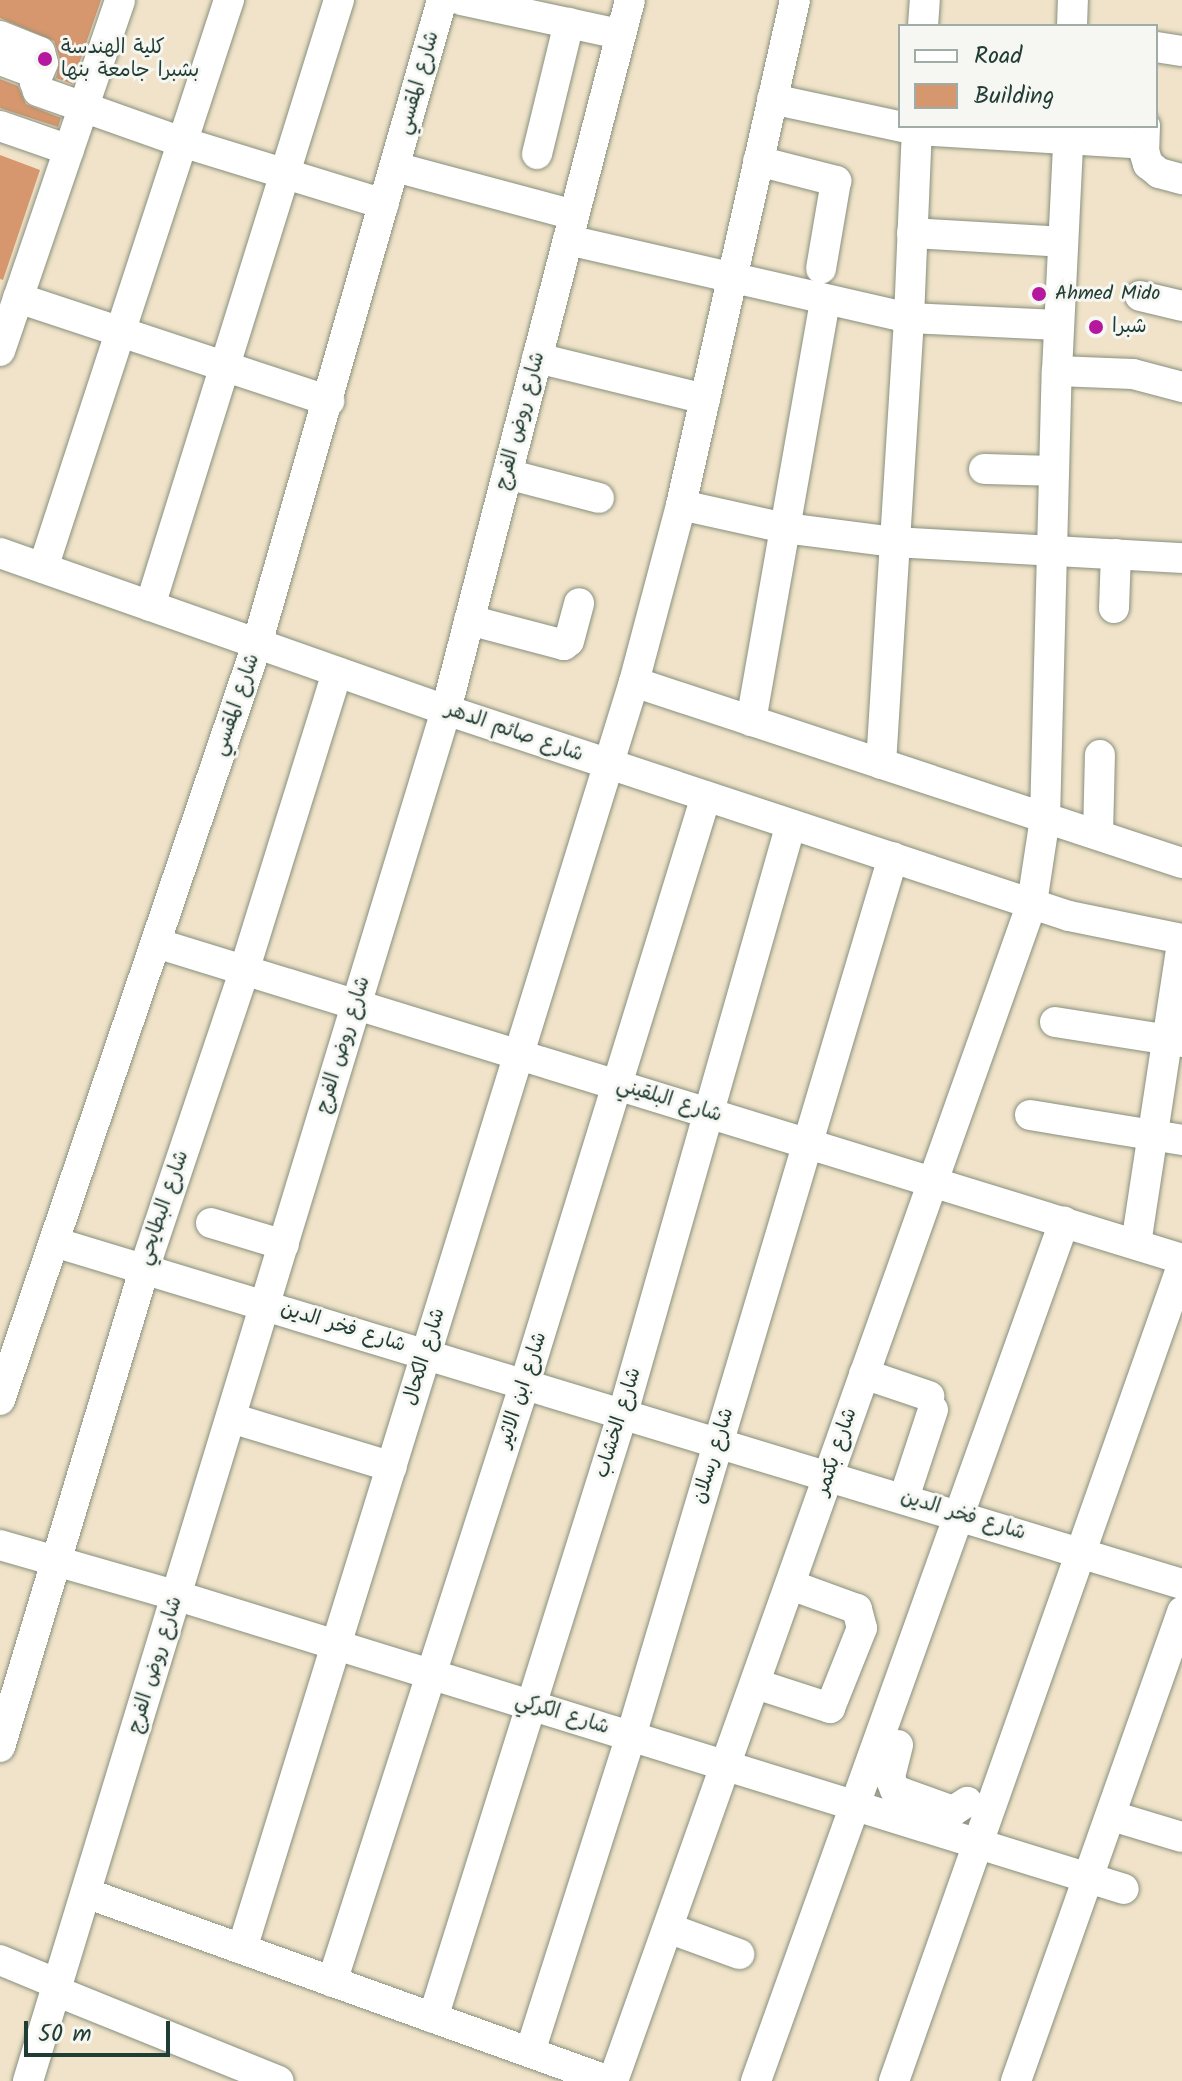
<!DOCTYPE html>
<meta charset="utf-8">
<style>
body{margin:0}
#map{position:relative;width:1182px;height:2081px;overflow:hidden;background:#f0e3c9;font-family:Kalam,"Playpen Sans Arabic",sans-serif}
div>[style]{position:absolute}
.building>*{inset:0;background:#d7976e}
.roads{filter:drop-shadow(0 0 2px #88907e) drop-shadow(0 0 2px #88907e)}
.minor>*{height:30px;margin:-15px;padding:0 15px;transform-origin:15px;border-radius:15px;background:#fff}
.dots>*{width:22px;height:22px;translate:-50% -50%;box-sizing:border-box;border:4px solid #f6f6f2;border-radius:50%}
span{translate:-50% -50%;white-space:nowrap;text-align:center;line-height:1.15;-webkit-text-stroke:6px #f6f6f2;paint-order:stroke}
.poi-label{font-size:20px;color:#1f3d34}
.left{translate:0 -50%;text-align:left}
.street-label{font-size:20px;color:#1f3d34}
.legend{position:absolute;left:898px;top:24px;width:260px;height:104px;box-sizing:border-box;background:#f6f6f2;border:2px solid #a0aca6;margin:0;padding:10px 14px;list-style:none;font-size:24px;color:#1f3d34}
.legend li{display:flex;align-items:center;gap:16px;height:40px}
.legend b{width:40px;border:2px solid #a0aca6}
.scale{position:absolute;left:24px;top:2021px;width:146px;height:36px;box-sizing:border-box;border:4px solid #1f3d34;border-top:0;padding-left:10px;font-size:24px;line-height:28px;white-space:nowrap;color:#1f3d34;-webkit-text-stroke:6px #f6f6f2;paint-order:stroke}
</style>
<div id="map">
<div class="building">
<i style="clip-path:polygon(0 0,101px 0,72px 84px,56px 78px,60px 59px,54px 41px,0 18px)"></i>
<i style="clip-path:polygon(0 79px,18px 86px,26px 104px,61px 118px,58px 127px,0 108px)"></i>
<i style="clip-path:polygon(0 155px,40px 170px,3px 280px,0 279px)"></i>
</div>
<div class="roads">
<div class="minor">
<i style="left:461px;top:0;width:163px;rotate:12.1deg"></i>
<i style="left:923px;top:26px;width:26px;rotate:-86deg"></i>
<i style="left:1072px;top:26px;width:26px;rotate:-88deg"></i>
<i style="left:0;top:36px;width:43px;rotate:21.8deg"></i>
<i style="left:40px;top:52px;width:11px;rotate:75deg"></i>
<i style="left:43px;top:63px;width:21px;rotate:113deg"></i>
<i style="left:35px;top:82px;width:9px;rotate:72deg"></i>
<i style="left:38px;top:91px;width:153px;rotate:19.5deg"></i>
<i style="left:182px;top:142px;width:211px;rotate:17.1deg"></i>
<i style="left:1156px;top:47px;width:26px;rotate:9deg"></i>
<i style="left:0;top:60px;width:40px;rotate:20.2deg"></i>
<i style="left:772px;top:99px;width:148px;rotate:12.1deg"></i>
<i style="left:917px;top:130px;width:227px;rotate:3.5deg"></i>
<i style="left:0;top:126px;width:73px;rotate:19.2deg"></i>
<i style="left:1145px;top:126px;width:25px;rotate:92deg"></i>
<i style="left:1144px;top:151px;width:14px;rotate:73deg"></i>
<i style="left:1148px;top:164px;width:14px;rotate:39deg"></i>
<i style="left:1159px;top:173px;width:24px;rotate:15deg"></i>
<i style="left:537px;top:154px;width:135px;rotate:-76.3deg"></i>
<i style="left:758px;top:161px;width:81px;rotate:14.4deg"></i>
<i style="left:836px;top:181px;width:89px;rotate:99.7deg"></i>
<i style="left:395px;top:167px;width:185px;rotate:15deg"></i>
<i style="left:912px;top:233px;width:151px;rotate:3.4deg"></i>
<i style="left:568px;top:240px;width:350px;rotate:12.9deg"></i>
<i style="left:909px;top:318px;width:149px;rotate:2.7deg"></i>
<i style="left:1140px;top:296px;width:43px;rotate:13.4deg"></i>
<i style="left:18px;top:298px;width:328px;rotate:18.3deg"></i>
<i style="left:0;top:351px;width:371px;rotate:-71.1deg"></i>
<i style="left:537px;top:358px;width:173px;rotate:13.7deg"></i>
<i style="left:1057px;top:371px;width:76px;rotate:2.3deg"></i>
<i style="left:1133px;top:374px;width:51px;rotate:14.9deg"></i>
<i style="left:984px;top:469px;width:70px;rotate:1.6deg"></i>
<i style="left:507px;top:474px;width:95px;rotate:14.6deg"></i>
<i style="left:681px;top:505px;width:107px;rotate:12.5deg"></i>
<i style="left:785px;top:528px;width:111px;rotate:7.3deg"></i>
<i style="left:895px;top:542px;width:287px;rotate:3.2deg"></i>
<i style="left:0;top:553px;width:473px;rotate:19.4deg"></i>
<i style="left:446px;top:710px;width:656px;rotate:18.3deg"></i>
<i style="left:1069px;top:916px;width:115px;rotate:11.5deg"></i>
<i style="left:43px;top:568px;width:598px;rotate:-71.87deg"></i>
<i style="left:150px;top:606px;width:635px;rotate:-72.68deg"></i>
<i style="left:1114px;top:608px;width:54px;rotate:-87.9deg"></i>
<i style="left:469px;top:620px;width:98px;rotate:14.7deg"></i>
<i style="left:564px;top:645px;width:6px;rotate:-39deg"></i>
<i style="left:569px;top:641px;width:39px;rotate:-75deg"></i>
<i style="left:634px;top:682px;width:577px;rotate:18.28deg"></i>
<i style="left:751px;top:721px;width:426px;rotate:-80deg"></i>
<i style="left:881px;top:764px;width:447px;rotate:-86.4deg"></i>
<i style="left:909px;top:318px;width:192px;rotate:-87.6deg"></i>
<i style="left:1098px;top:835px;width:80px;rotate:-88.6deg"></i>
<i style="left:156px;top:943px;width:1074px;rotate:17.12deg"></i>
<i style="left:1055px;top:1022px;width:129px;rotate:8.9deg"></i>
<i style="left:1030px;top:1115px;width:154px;rotate:9.3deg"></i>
<i style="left:211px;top:1223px;width:76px;rotate:16.8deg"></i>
<i style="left:54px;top:1242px;width:1179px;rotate:16.87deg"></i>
<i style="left:1136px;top:1244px;width:304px;rotate:-81.3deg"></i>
<i style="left:864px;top:1374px;width:69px;rotate:18.7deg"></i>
<i style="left:0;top:1400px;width:798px;rotate:-71.22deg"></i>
<i style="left:257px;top:644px;width:670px;rotate:-73.97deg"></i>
<i style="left:231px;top:1418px;width:168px;rotate:16.9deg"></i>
<i style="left:904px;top:1498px;width:93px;rotate:-71.8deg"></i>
<i style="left:0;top:1545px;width:185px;rotate:16deg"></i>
<i style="left:178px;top:1596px;width:990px;rotate:17.21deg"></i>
<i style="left:756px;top:1684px;width:78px;rotate:18deg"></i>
<i style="left:830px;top:1708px;width:86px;rotate:-68.2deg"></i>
<i style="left:862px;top:1628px;width:20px;rotate:-105deg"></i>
<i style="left:857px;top:1609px;width:70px;rotate:-160deg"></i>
<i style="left:898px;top:1745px;width:34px;rotate:104deg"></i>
<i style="left:890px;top:1778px;width:13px;rotate:67deg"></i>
<i style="left:895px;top:1790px;width:62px;rotate:19.9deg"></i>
<i style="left:953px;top:1811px;width:17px;rotate:-33deg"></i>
<i style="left:0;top:1747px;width:499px;rotate:-73.2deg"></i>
<i style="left:144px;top:1269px;width:314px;rotate:-71.4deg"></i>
<i style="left:244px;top:971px;width:313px;rotate:-72.7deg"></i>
<i style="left:1112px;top:1816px;width:73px;rotate:16.7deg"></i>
<i style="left:86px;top:1893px;width:556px;rotate:19.77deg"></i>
<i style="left:668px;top:1928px;width:76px;rotate:20.1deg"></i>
<i style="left:242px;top:1949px;width:1326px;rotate:-72.81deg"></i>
<i style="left:634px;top:682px;width:183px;rotate:-75.1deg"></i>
<i style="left:681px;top:505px;width:518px;rotate:-77.28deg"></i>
<i style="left:0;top:1960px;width:63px;rotate:22.5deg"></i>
<i style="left:332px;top:1982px;width:629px;rotate:-72.14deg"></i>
<i style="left:525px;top:1383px;width:614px;rotate:-72.86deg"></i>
<i style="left:56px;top:1991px;width:240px;rotate:22deg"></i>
<i style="left:433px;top:2018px;width:634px;rotate:-72.57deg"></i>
<i style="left:623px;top:1413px;width:612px;rotate:-74.08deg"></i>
<i style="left:530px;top:2052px;width:332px;rotate:-72.3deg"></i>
<i style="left:631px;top:1736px;width:917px;rotate:-73.4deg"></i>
<i style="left:28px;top:2081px;width:1433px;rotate:-73.04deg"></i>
<i style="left:446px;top:710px;width:733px;rotate:-75.47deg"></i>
<i style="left:613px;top:2081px;width:1250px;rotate:-70.42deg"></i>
<i style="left:1032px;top:903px;width:86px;rotate:-81.3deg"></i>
<i style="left:1045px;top:818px;width:447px;rotate:-88.5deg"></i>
<i style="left:1057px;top:371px;width:245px;rotate:-87.2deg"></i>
<i style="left:756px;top:2081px;width:913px;rotate:-70.27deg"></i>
<i style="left:894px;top:2081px;width:864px;rotate:-70.54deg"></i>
<i style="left:1016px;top:2081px;width:498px;rotate:-70.5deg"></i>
</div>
</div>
<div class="dots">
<i style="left:45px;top:59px;background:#b5179e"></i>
<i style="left:1039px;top:294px;background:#b5179e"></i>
<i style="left:1096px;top:327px;background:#b5179e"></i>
</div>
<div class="poi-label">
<span class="left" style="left:61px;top:60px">كلية الهندسة<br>بشبرا جامعة بنها</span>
<span class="left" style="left:1055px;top:294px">Ahmed Mido</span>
<span class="left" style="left:1112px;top:327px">شبرا</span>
</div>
<div class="street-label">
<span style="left:419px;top:83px;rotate:-74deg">شارع المقسي</span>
<span style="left:521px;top:421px;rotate:-75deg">شارع روض الفرج</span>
<span style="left:237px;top:705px;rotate:-71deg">شارع المقسي</span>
<span style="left:514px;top:733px;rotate:19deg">شارع صائم الدهر</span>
<span style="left:344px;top:1045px;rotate:-73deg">شارع روض الفرج</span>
<span style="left:669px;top:1101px;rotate:17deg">شارع البلقيني</span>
<span style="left:164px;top:1208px;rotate:-71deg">شارع البطايحي</span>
<span style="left:343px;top:1328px;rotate:17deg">شارع فخر الدين</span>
<span style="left:425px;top:1357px;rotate:-73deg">شارع الكحال</span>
<span style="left:523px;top:1390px;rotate:-72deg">شارع ابن الاثير</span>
<span style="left:619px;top:1423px;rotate:-73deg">شارع الخشاب</span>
<span style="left:837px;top:1452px;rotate:-71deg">شارع بكتمر</span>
<span style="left:714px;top:1456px;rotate:-73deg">شارع رسلان</span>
<span style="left:963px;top:1516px;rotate:17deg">شارع فخر الدين</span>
<span style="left:156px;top:1665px;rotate:-73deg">شارع روض الفرج</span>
<span style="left:562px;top:1715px;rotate:17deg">شارع الكركي</span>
</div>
<ul class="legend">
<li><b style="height:10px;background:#fff"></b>Road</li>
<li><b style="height:22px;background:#d7976e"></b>Building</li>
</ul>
<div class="scale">50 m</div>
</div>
